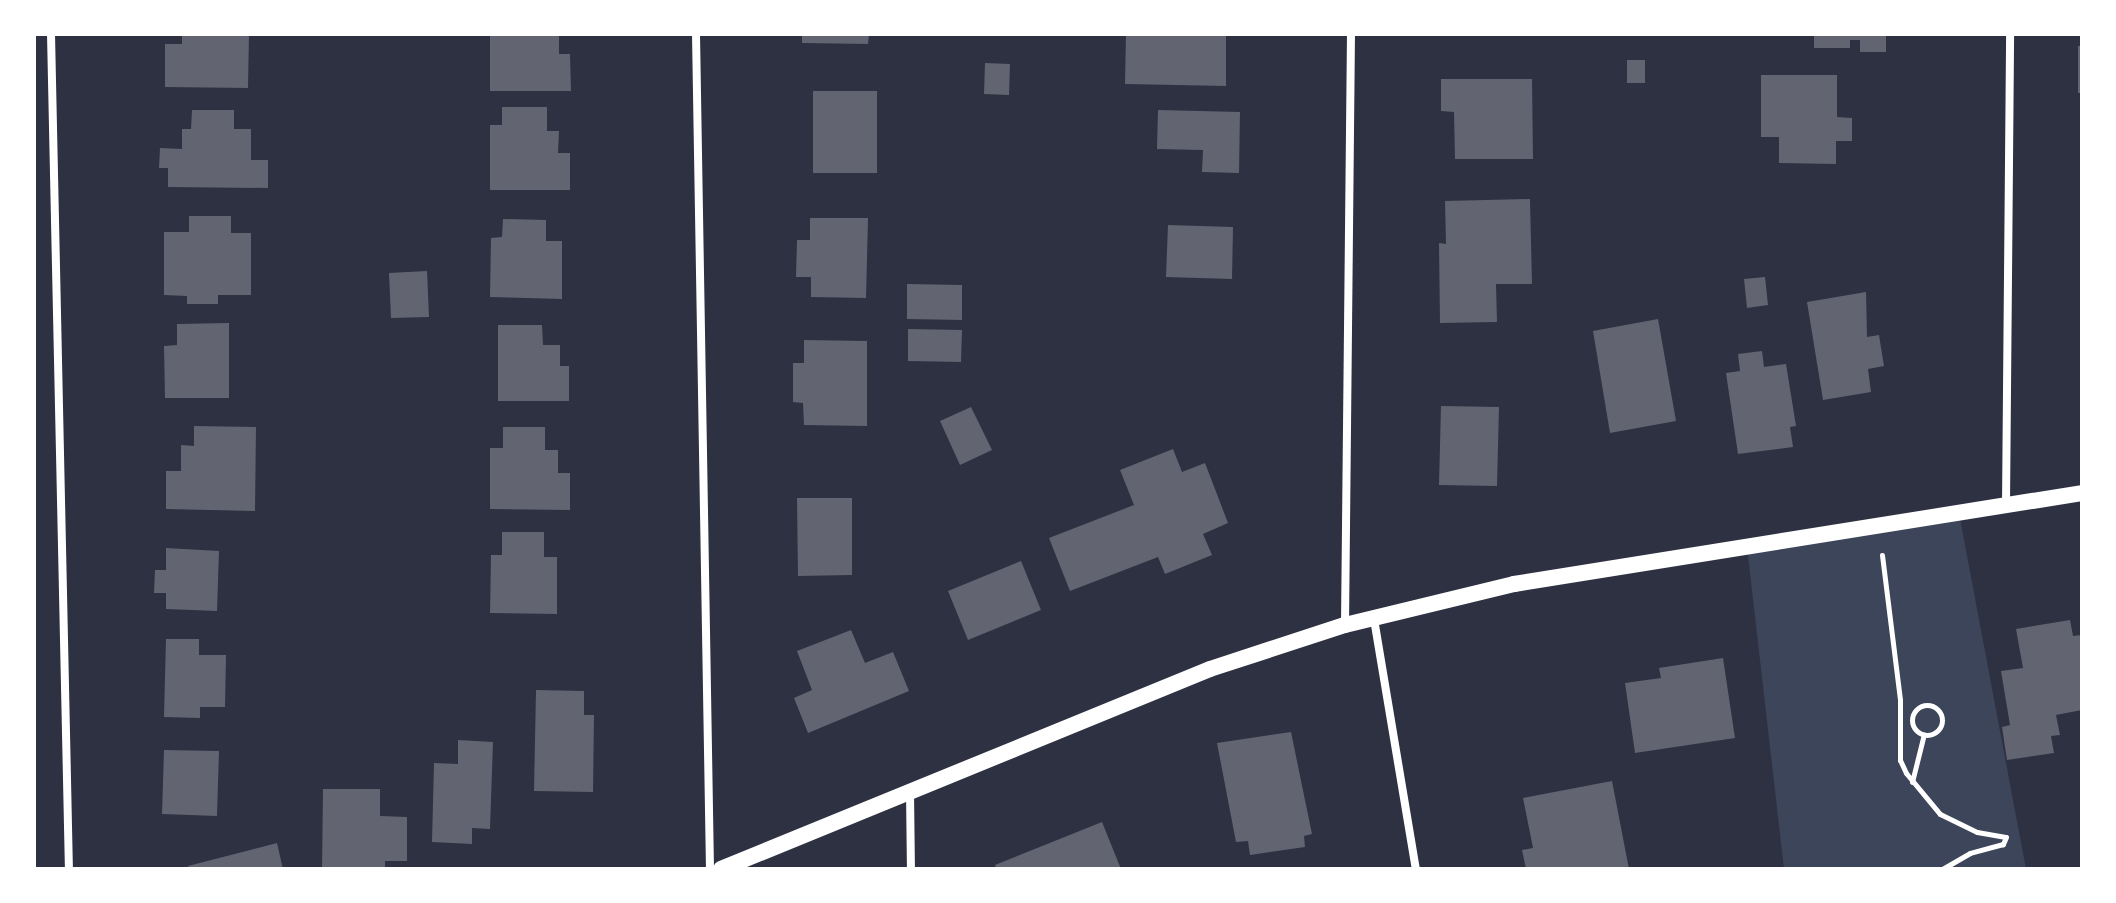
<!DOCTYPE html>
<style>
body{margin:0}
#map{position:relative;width:2116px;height:903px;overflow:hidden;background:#2d3142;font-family:"Source Sans 3",sans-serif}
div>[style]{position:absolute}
.green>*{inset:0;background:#3c4559}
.building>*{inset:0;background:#626471}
.path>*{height:5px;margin:-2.5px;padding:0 2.5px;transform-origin:2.5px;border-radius:2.5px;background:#fff}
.path>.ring{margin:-2.5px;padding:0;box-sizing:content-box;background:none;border:5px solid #fff;border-radius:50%}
.minor>*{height:8px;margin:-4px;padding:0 4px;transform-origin:4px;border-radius:4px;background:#fff}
.secondary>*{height:16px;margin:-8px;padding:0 8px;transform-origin:8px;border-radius:8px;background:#fff}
span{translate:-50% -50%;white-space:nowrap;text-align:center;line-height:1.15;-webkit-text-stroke:6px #fff;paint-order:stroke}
.frame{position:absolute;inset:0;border:36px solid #fff;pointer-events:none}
</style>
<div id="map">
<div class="green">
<i style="clip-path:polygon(1959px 513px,2026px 869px,1784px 869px,1747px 547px)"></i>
</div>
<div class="building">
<i style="clip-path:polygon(182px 34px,249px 34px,248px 88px,165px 87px,165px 44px,182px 44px)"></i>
<i style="clip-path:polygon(490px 34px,559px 34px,559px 54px,570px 54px,571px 91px,490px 91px)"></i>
<i style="clip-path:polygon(802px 34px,869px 34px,868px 44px,802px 43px)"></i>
<i style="clip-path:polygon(1126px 34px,1226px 34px,1226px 86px,1125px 84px)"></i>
<i style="clip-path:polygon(1814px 34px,1886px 34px,1886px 52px,1860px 52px,1860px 40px,1850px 40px,1850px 48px,1814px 48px)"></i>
<i style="clip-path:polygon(2078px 46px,2082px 46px,2082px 93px,2078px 93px)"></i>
<i style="clip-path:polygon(1627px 60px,1645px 60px,1645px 83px,1627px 83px)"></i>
<i style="clip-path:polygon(985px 63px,1010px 64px,1009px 95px,984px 94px)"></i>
<i style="clip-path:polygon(1761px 75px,1837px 75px,1837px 117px,1852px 118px,1852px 141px,1836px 141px,1836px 164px,1779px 163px,1779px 137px,1761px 137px)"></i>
<i style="clip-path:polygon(1441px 79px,1532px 79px,1533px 159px,1455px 159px,1454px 112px,1441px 111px)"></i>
<i style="clip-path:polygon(813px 91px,877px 91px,877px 173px,813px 173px)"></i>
<i style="clip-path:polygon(502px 107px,547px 107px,547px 131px,559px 131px,558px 153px,570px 153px,570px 190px,490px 190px,490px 125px,502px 125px)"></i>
<i style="clip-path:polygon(192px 110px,234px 110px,234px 129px,251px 129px,251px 160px,268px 160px,268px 188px,168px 187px,168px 168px,159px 168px,160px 148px,182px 149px,182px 129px,191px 129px)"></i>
<i style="clip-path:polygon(1158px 110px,1240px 112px,1239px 173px,1202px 172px,1203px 150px,1157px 149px)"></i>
<i style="clip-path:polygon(1530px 199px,1532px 284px,1496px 284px,1497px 322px,1440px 323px,1439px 243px,1446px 244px,1445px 201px)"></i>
<i style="clip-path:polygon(189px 216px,231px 216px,231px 233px,251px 233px,251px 295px,218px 295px,218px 304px,187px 304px,187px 296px,164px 295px,164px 232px,189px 232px)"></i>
<i style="clip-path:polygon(810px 218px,868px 218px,866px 298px,811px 297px,811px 277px,796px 277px,797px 240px,810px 240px)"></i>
<i style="clip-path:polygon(503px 219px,546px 220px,546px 241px,562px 241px,562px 299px,490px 297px,491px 238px,502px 237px)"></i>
<i style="clip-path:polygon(1168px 225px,1233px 227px,1232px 279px,1166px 277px)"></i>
<i style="clip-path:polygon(427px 271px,429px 317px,391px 318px,389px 273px)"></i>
<i style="clip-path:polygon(1765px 277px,1768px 305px,1747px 308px,1744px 279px)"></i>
<i style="clip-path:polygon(907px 284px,962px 285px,962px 320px,907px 319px)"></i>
<i style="clip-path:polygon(1866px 292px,1867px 337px,1879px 335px,1884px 366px,1868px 369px,1871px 392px,1823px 400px,1807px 302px)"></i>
<i style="clip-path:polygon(1658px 319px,1676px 421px,1610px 433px,1593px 331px)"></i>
<i style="clip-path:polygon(229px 323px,229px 398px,165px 398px,164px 346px,177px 345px,177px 324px)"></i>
<i style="clip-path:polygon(498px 325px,542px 325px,543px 345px,560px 345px,560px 366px,569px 366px,569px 401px,498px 401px)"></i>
<i style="clip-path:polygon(908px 329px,962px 330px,961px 362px,908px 361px)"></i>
<i style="clip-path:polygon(804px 340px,867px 341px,867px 426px,804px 425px,803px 403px,793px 402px,793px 363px,804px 363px)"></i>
<i style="clip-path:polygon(1762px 351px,1764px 367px,1786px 364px,1796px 426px,1790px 427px,1793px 447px,1738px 454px,1726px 373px,1740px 371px,1738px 354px)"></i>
<i style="clip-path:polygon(1441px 406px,1499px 407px,1497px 486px,1439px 485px)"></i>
<i style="clip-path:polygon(971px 407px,992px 450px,960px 465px,940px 421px)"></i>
<i style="clip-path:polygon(194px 426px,256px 427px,255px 511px,166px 509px,166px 471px,181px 471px,181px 445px,194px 446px)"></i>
<i style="clip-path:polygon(503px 427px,545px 427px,545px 450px,558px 450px,558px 473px,570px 473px,570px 510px,490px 509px,490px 448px,503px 448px)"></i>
<i style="clip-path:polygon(1173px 449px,1182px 472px,1205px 463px,1228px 523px,1203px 534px,1212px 555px,1165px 574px,1158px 557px,1070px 591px,1049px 538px,1134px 505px,1120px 470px)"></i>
<i style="clip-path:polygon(797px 498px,852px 498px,852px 575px,798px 576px)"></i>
<i style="clip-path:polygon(502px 532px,544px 532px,544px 557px,557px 557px,557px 614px,490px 613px,491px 555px,502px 555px)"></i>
<i style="clip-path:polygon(166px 548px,219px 551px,217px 611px,166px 609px,166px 593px,154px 593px,155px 570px,166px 570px)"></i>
<i style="clip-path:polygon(1021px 561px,1041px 610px,968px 640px,948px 591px)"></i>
<i style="clip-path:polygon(2070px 620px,2073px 636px,2082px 635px,2082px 710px,2056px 715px,2060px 735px,2051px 736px,2054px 753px,2007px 760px,2002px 727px,2010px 725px,2001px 671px,2023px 668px,2016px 629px)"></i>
<i style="clip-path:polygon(851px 630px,865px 663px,893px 652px,909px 691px,808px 733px,794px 698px,812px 690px,797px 651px)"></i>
<i style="clip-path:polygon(166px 639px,199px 639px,199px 655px,226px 655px,225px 707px,200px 707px,200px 718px,164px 717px)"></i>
<i style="clip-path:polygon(1723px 658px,1735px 738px,1635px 753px,1625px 683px,1661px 678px,1659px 668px)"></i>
<i style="clip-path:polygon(536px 690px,584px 691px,584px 715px,594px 715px,593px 792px,534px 791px)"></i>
<i style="clip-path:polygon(1291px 732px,1312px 834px,1304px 836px,1305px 847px,1250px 855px,1248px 841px,1236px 842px,1217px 743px)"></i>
<i style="clip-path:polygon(458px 740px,493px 742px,490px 829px,472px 828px,472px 844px,432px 842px,434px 763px,458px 764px)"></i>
<i style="clip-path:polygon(164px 750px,219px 751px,217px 816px,162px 814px)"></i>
<i style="clip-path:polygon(1612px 781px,1629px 869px,1526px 869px,1522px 850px,1533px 848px,1523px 798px)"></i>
<i style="clip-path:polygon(323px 789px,380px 789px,380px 816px,407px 817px,407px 861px,385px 861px,385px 869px,322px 869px)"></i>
<i style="clip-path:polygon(1102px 822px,1121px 869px,997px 869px,995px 865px)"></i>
<i style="clip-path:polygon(277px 843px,283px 869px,189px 869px,188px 866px)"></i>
</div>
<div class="path">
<i style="left:1882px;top:555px;width:146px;rotate:82.9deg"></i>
<i style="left:1900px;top:700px;width:60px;rotate:90deg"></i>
<i style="left:1900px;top:760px;width:14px;rotate:65deg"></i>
<i style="left:1906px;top:773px;width:53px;rotate:50.3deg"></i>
<i style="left:1940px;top:814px;width:41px;rotate:25.9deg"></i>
<i style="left:1977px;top:832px;width:29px;rotate:10deg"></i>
<i style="left:2006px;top:837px;width:8px;rotate:113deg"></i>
<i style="left:2003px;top:844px;width:34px;rotate:165deg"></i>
<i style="left:1970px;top:853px;width:32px;rotate:150deg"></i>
<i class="ring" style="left:1912px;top:705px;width:25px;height:25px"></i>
<i style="left:1912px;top:782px;width:49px;rotate:-76deg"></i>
</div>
<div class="minor">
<i style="left:51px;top:34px;width:835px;rotate:88.77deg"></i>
<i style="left:696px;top:34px;width:835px;rotate:89.04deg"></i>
<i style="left:2006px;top:505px;width:471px;rotate:-89.5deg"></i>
<i style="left:1374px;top:619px;width:254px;rotate:80.5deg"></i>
<i style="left:1345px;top:625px;width:591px;rotate:-89.42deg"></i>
<i style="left:910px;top:792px;width:77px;rotate:89.3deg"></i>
</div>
<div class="secondary">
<i style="left:721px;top:869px;width:528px;rotate:-22.24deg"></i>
<i style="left:1210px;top:669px;width:142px;rotate:-18.1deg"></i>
<i style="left:1345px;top:625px;width:174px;rotate:-13.6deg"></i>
<i style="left:1514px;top:584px;width:575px;rotate:-9.1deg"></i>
</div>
<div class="frame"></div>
</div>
